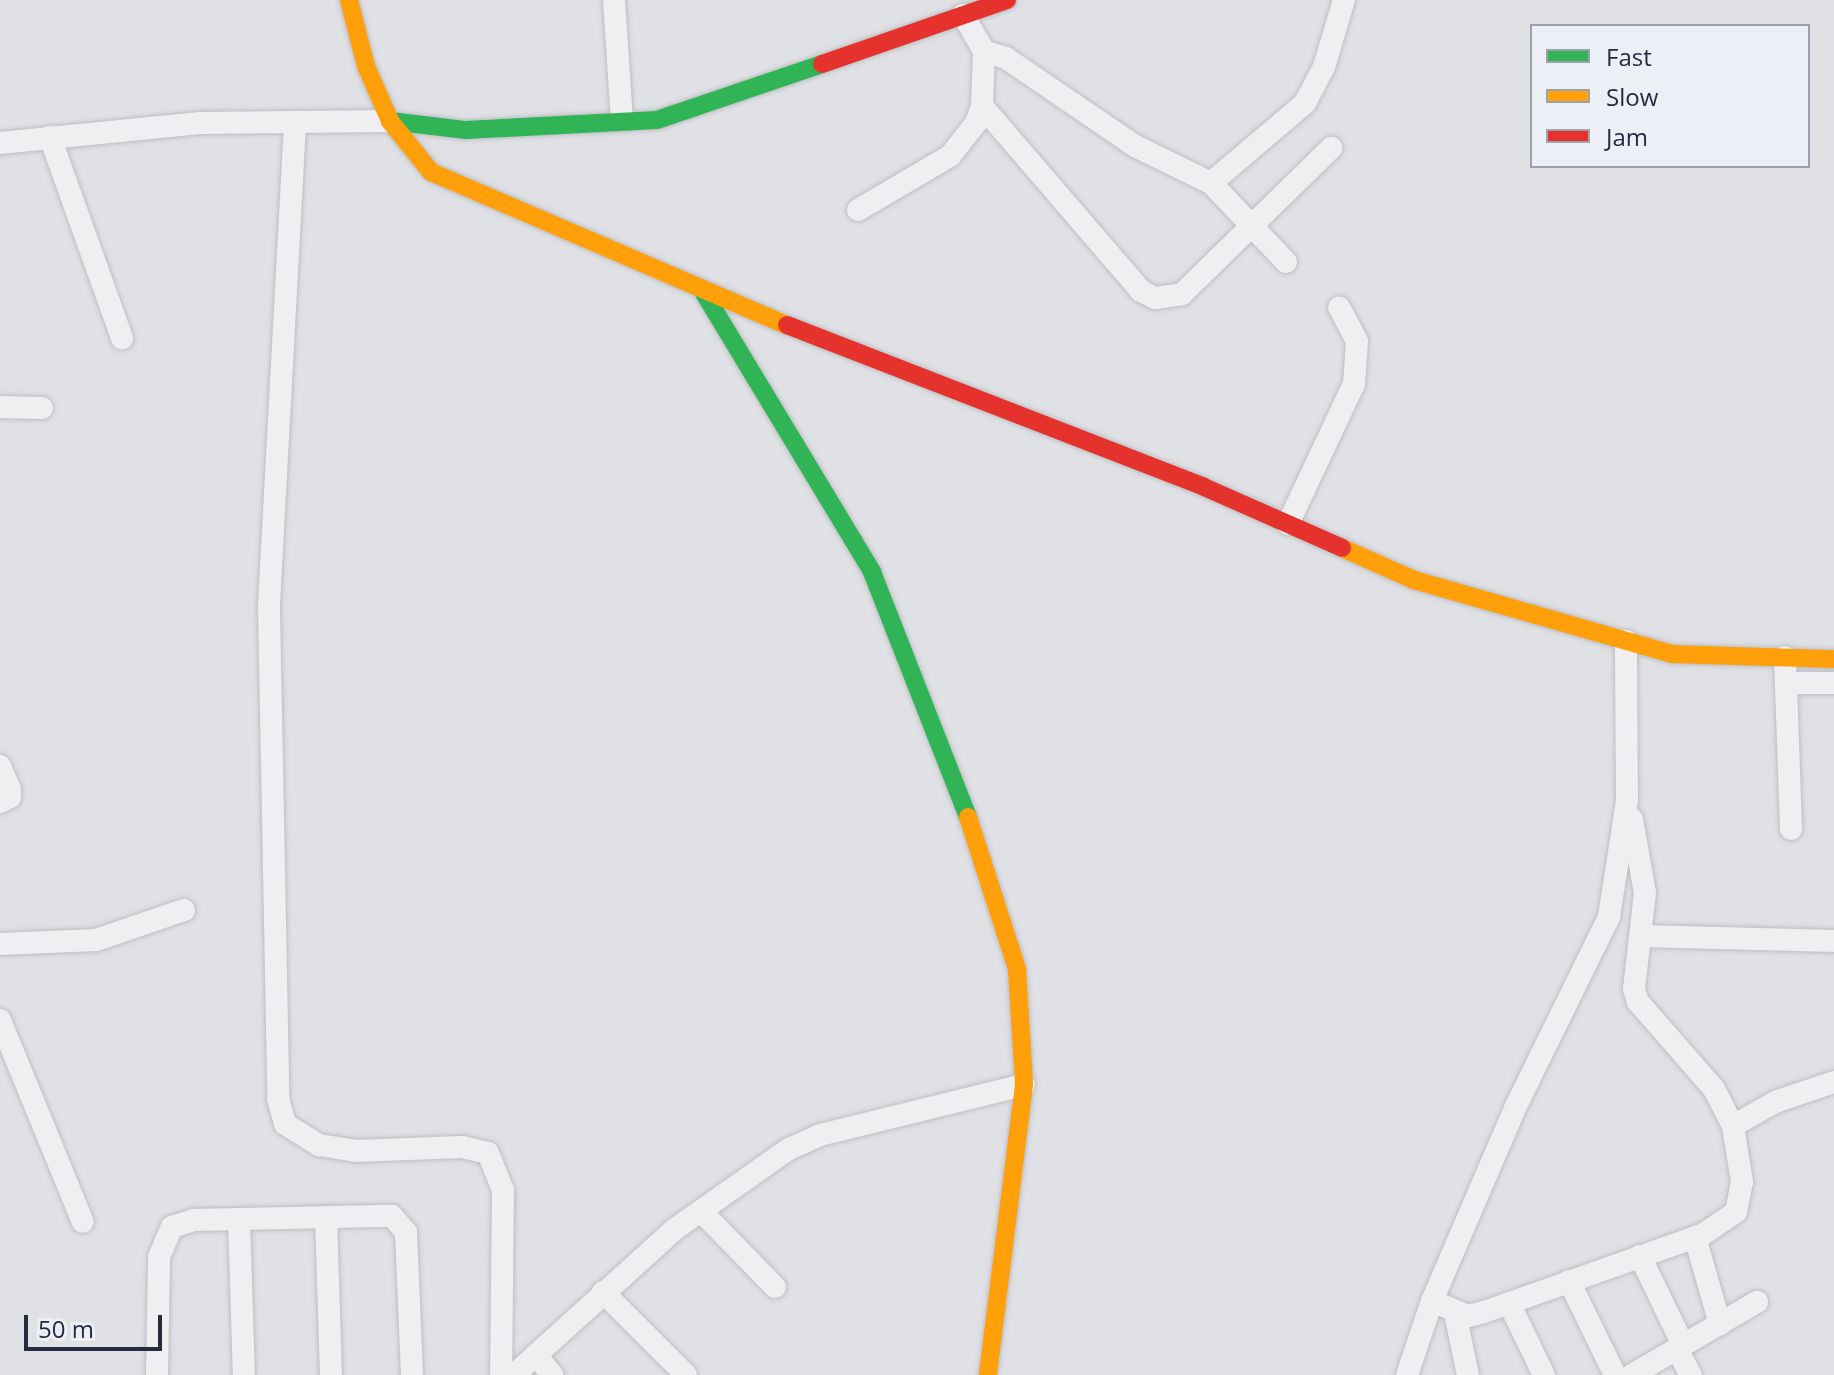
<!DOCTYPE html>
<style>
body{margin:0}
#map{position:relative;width:1834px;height:1375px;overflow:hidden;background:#e0e1e5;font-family:"Open Sans",sans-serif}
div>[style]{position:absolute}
.roads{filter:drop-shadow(0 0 2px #bdbec3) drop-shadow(0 0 2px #bdbec3)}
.street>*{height:22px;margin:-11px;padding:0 11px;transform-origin:11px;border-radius:11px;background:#efeff2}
.fast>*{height:18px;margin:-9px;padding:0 9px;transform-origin:9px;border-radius:9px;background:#30b455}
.slow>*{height:18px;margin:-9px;padding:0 9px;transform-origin:9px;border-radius:9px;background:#ff9f0a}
.jam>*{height:18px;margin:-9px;padding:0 9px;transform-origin:9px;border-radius:9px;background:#e5322d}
span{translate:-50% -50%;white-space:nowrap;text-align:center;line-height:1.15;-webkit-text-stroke:6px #eceff6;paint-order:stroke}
.legend{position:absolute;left:1530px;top:24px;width:280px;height:144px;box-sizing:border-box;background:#eceff6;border:2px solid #9ca1ad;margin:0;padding:10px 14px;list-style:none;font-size:24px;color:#252c40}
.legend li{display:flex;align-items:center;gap:16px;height:40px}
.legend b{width:40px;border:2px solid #9ca1ad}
.scale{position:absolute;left:24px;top:1315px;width:138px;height:36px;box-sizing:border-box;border:4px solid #252c40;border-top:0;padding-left:10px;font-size:24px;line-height:28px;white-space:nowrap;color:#252c40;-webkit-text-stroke:6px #eceff6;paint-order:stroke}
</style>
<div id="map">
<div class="roads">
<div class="street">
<i style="left:614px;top:0;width:120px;rotate:86.2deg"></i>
<i style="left:963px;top:15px;width:42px;rotate:59.7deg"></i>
<i style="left:984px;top:51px;width:23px;rotate:18deg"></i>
<i style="left:1006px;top:58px;width:156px;rotate:34.3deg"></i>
<i style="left:1135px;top:146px;width:85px;rotate:26deg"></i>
<i style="left:982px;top:106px;width:244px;rotate:49.3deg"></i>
<i style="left:1141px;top:291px;width:16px;rotate:27deg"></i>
<i style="left:1155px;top:298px;width:27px;rotate:-8deg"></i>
<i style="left:1182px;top:294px;width:209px;rotate:-44.4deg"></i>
<i style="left:295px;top:124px;width:486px;rotate:93.1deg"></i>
<i style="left:269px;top:609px;width:490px;rotate:88.9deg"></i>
<i style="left:278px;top:1099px;width:26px;rotate:74deg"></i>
<i style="left:285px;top:1124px;width:40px;rotate:32deg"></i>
<i style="left:319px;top:1145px;width:36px;rotate:9deg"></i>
<i style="left:355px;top:1151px;width:107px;rotate:-2.1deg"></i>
<i style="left:462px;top:1147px;width:27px;rotate:13deg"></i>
<i style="left:488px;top:1153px;width:40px;rotate:68deg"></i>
<i style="left:503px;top:1190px;width:185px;rotate:90.6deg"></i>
<i style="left:50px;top:137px;width:214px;rotate:70.3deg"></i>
<i style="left:0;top:143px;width:201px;rotate:-5.7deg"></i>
<i style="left:200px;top:123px;width:190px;rotate:-0.6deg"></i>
<i style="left:858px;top:210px;width:107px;rotate:-30.4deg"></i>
<i style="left:950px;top:156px;width:42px;rotate:-51.8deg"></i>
<i style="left:976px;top:123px;width:18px;rotate:-71deg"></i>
<i style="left:982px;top:106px;width:55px;rotate:-87.9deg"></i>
<i style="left:1286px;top:262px;width:109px;rotate:-133.5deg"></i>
<i style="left:1211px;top:183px;width:123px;rotate:-40.4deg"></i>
<i style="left:1305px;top:103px;width:41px;rotate:-62.2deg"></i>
<i style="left:1324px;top:67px;width:70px;rotate:-73.4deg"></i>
<i style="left:0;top:407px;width:42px;rotate:1.4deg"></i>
<i style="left:1288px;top:524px;width:155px;rotate:-64.8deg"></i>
<i style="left:1354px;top:384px;width:43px;rotate:-86deg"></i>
<i style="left:1357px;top:341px;width:38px;rotate:-118deg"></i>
<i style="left:1785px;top:657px;width:172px;rotate:88deg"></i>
<i style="left:1786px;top:683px;width:48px"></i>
<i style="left:0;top:766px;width:25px;rotate:67deg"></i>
<i style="left:10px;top:789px;width:8px;rotate:90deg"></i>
<i style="left:10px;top:797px;width:11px;rotate:153deg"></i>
<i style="left:1642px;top:936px;width:192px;rotate:1.5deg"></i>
<i style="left:0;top:944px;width:96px;rotate:-2.4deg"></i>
<i style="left:96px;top:940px;width:93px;rotate:-18.8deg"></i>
<i style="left:0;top:1020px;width:218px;rotate:67.7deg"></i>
<i style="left:1733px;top:1126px;width:48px;rotate:-29.7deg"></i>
<i style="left:1775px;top:1102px;width:62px;rotate:-18.7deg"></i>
<i style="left:701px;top:1211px;width:106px;rotate:45.8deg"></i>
<i style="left:326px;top:1217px;width:158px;rotate:88.2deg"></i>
<i style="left:239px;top:1219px;width:156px;rotate:88.2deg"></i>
<i style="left:1695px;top:1237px;width:91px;rotate:74deg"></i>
<i style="left:1640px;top:1256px;width:99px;rotate:64.2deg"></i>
<i style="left:1569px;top:1281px;width:105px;rotate:63.9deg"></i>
<i style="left:603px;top:1292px;width:117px;rotate:45deg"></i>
<i style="left:1432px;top:1301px;width:39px;rotate:23deg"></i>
<i style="left:1468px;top:1316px;width:16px;rotate:-14deg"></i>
<i style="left:1484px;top:1312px;width:231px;rotate:-19.5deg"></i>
<i style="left:1702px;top:1235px;width:41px;rotate:-34.1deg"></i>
<i style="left:1736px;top:1212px;width:31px;rotate:-79deg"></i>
<i style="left:1742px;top:1182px;width:57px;rotate:-99.1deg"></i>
<i style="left:1733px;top:1126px;width:42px;rotate:-117.2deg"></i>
<i style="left:1714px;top:1089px;width:116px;rotate:-131.1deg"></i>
<i style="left:1638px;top:1002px;width:14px;rotate:-107deg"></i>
<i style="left:1634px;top:989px;width:97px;rotate:-83.5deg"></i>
<i style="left:1645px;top:893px;width:75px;rotate:-100deg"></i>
<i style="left:1509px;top:1303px;width:80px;rotate:64.1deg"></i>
<i style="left:1455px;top:1313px;width:63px;rotate:78.2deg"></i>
<i style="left:1677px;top:1349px;width:30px;rotate:62deg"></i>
<i style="left:536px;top:1355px;width:26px;rotate:51deg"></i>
<i style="left:157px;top:1375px;width:118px;rotate:-89deg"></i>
<i style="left:159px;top:1257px;width:33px;rotate:-67deg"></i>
<i style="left:172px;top:1227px;width:22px;rotate:-18deg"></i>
<i style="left:193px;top:1220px;width:199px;rotate:-1.2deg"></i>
<i style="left:392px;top:1216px;width:21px;rotate:49deg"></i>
<i style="left:406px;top:1232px;width:143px;rotate:87.6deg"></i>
<i style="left:514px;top:1375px;width:217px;rotate:-42.2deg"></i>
<i style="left:675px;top:1229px;width:139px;rotate:-35.1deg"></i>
<i style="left:789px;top:1149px;width:34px;rotate:-24deg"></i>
<i style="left:820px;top:1135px;width:210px;rotate:-13.8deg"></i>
<i style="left:1407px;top:1375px;width:78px;rotate:-71.3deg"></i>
<i style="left:1432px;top:1301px;width:212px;rotate:-66.7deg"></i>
<i style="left:1516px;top:1106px;width:211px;rotate:-63.8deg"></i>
<i style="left:1609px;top:917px;width:117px;rotate:-81.2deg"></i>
<i style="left:1627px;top:801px;width:160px;rotate:-90.4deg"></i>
<i style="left:1632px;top:1375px;width:145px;rotate:-30.3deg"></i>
</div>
<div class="fast">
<i style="left:390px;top:121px;width:77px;rotate:6.8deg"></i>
<i style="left:466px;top:130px;width:191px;rotate:-3deg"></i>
<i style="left:657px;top:120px;width:174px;rotate:-18.7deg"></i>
<i style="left:704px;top:293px;width:326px;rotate:58.9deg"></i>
<i style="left:872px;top:572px;width:263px;rotate:68.6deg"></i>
</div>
<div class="slow">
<i style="left:349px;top:0;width:68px;rotate:75.6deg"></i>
<i style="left:366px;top:66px;width:60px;rotate:66.4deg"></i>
<i style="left:390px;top:121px;width:65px;rotate:51.2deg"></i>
<i style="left:431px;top:172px;width:387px;rotate:23.3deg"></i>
<i style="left:1342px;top:548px;width:79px;rotate:24deg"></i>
<i style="left:1414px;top:580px;width:268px;rotate:16deg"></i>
<i style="left:1672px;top:654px;width:162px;rotate:1.8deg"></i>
<i style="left:968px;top:817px;width:160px;rotate:72.1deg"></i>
<i style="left:1017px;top:969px;width:116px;rotate:86.5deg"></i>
<i style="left:1024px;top:1085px;width:292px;rotate:97.1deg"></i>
</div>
<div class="jam">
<i style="left:822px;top:64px;width:196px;rotate:-19.1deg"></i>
<i style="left:787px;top:325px;width:447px;rotate:21.2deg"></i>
<i style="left:1204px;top:487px;width:151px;rotate:23.8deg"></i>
</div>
</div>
<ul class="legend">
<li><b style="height:10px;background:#30b455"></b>Fast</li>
<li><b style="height:10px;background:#ff9f0a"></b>Slow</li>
<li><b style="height:10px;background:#e5322d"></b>Jam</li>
</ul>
<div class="scale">50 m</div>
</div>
